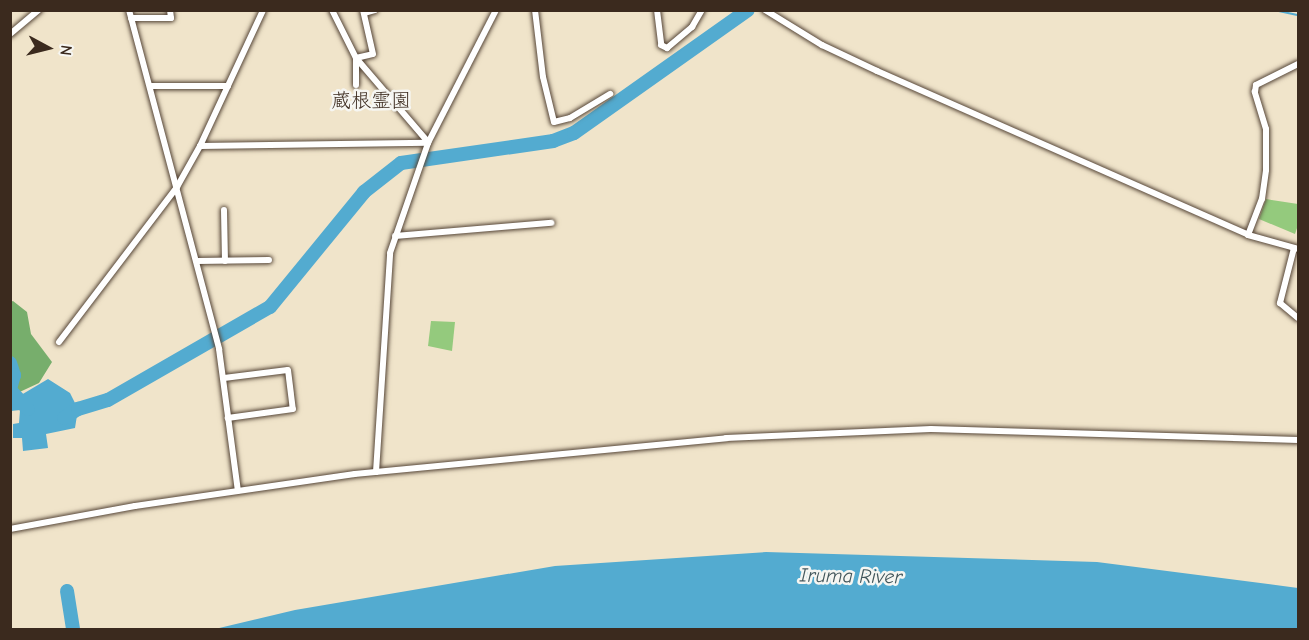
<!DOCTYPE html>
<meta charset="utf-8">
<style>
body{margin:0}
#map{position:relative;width:1309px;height:640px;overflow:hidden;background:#f0e4ca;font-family:"Comic Neue","Klee One",sans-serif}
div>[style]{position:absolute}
.green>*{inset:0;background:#94ca7d}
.forest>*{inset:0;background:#77ae6c}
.water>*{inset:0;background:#53abd0}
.stream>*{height:2px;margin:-1px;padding:0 1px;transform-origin:1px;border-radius:1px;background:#53abd0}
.river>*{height:14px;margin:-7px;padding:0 7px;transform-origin:7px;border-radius:7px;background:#53abd0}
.roads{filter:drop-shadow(0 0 2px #564638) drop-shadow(0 0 2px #564638)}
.street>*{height:6px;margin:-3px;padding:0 3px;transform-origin:3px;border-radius:3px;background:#fff}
span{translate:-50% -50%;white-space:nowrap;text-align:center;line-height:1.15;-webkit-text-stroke:5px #f6f6f2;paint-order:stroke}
.neighbourhood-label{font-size:20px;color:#3b2a1e}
.water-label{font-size:20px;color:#43575c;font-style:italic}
.frame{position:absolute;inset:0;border:12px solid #3b2a1e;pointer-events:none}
.north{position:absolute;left:18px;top:18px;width:60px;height:60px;-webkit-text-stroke:4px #f6f6f2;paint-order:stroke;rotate:97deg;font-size:16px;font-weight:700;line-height:24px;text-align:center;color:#3b2a1e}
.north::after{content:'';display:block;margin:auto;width:21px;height:27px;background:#3b2a1e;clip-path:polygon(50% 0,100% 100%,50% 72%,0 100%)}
</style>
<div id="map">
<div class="green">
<i style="clip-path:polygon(1266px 199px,1298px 204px,1298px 225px,1295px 234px,1259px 219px)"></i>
<i style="clip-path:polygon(431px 321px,455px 322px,452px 351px,428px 346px)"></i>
</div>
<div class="forest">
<i style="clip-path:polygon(13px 301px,27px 312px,31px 334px,52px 362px,39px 383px,11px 396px,10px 302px)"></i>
</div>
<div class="water">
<i style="clip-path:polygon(48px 379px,70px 393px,78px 409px,75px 428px,46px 434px,48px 448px,23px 451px,22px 438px,13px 438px,13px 424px,19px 423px,20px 410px,11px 411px,11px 401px)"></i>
<i style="clip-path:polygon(766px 552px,1097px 562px,1283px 586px,1298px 588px,1298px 629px,215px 629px,295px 610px,555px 566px)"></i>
</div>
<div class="stream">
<i style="left:1274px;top:10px;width:25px;rotate:12deg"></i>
</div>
<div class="river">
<i style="left:10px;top:363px;width:13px;rotate:72deg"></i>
<i style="left:14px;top:375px;width:15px;rotate:106deg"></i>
<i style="left:10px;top:390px;width:26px;rotate:47deg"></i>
<i style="left:64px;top:418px;width:17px;rotate:-33deg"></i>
<i style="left:78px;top:409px;width:31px;rotate:-17deg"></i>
<i style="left:108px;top:400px;width:187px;rotate:-29.9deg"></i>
<i style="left:270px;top:307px;width:149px;rotate:-50.7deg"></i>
<i style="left:364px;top:192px;width:47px;rotate:-38.1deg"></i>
<i style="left:401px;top:163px;width:154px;rotate:-8.2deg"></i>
<i style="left:553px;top:141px;width:22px;rotate:-21deg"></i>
<i style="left:574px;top:133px;width:213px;rotate:-35.3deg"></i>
<i style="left:67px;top:591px;width:39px;rotate:81deg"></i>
</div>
<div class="roads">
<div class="street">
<i style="left:129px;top:10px;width:351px;rotate:75.1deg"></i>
<i style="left:219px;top:349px;width:143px;rotate:82.4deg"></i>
<i style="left:332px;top:10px;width:54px;rotate:63.4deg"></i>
<i style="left:356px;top:58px;width:111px;rotate:49.4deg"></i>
<i style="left:535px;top:10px;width:67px;rotate:83.2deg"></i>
<i style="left:543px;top:77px;width:46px;rotate:76.3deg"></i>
<i style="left:554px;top:122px;width:16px;rotate:-14deg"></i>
<i style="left:570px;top:118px;width:47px;rotate:-31deg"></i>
<i style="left:657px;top:10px;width:35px;rotate:83deg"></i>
<i style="left:661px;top:45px;width:7px;rotate:27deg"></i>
<i style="left:667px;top:48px;width:33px;rotate:-40deg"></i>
<i style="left:692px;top:27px;width:20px;rotate:-60deg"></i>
<i style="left:765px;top:10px;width:67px;rotate:31.6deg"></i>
<i style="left:822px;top:45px;width:61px;rotate:25.3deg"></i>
<i style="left:877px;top:71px;width:406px;rotate:23.8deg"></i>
<i style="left:1248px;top:235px;width:52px;rotate:15.6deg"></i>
<i style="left:364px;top:13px;width:11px;rotate:-15deg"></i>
<i style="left:131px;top:18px;width:40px"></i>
<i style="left:171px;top:18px;width:8px;rotate:-97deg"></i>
<i style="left:10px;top:34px;width:38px;rotate:-40deg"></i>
<i style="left:356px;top:85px;width:27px;rotate:-90deg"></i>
<i style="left:356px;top:58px;width:17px;rotate:-13deg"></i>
<i style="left:373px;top:54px;width:45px;rotate:-102.8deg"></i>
<i style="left:150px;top:86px;width:78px"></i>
<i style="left:200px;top:146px;width:228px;rotate:-0.8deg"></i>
<i style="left:224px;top:210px;width:51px;rotate:88.9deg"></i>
<i style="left:1248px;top:235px;width:39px;rotate:-69deg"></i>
<i style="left:1262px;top:199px;width:29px;rotate:-82deg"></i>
<i style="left:1266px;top:170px;width:41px;rotate:-90deg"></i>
<i style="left:1266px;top:129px;width:39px;rotate:-107deg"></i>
<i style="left:1255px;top:92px;width:7px;rotate:-82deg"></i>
<i style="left:1256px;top:85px;width:47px;rotate:-26.6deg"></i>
<i style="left:395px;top:236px;width:157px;rotate:-4.8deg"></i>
<i style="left:1294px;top:248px;width:57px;rotate:104.3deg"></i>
<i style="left:1280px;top:303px;width:23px;rotate:40deg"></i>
<i style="left:197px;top:261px;width:72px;rotate:-0.8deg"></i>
<i style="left:59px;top:342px;width:195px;rotate:-52.7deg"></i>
<i style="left:177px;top:187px;width:47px;rotate:-60.7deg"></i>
<i style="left:200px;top:146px;width:150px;rotate:-65.1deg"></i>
<i style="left:224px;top:378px;width:64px;rotate:-7.1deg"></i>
<i style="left:288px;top:370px;width:39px;rotate:83deg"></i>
<i style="left:293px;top:409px;width:66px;rotate:172.1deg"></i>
<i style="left:376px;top:472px;width:219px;rotate:-86.3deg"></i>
<i style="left:390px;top:253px;width:116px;rotate:-70.9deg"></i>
<i style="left:428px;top:143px;width:149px;rotate:-62.9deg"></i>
<i style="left:10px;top:529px;width:127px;rotate:-10.4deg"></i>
<i style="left:135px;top:506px;width:222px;rotate:-8.3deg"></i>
<i style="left:355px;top:474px;width:373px;rotate:-5.5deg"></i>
<i style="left:726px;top:438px;width:205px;rotate:-2.5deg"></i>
<i style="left:931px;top:429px;width:367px;rotate:1.7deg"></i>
</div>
</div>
<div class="neighbourhood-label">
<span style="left:371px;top:100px">蔵根霊園</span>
</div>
<div class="water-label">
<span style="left:851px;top:576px;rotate:1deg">Iruma River</span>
</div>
<div class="frame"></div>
<div class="north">N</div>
</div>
